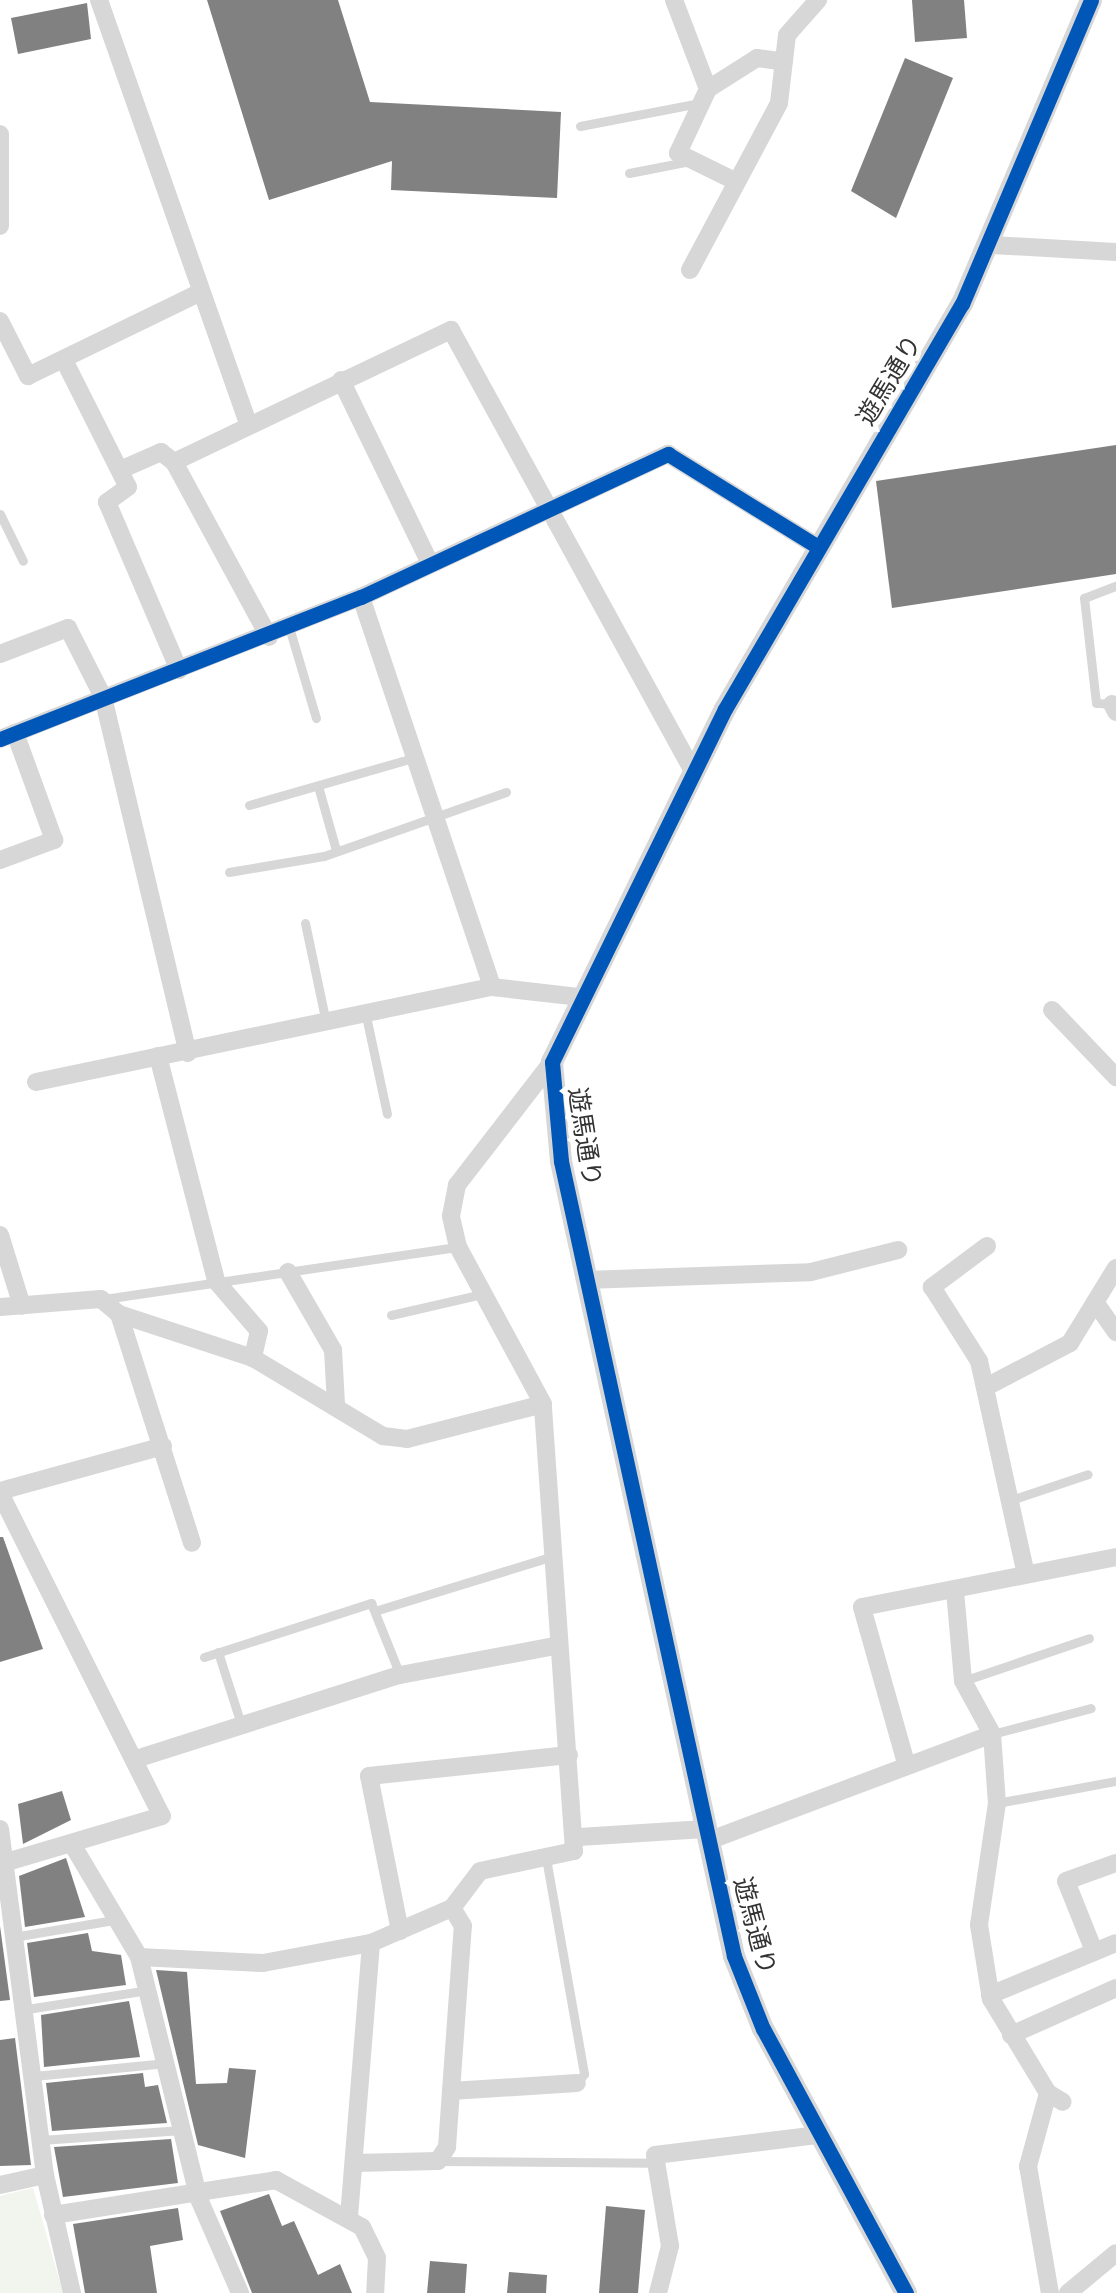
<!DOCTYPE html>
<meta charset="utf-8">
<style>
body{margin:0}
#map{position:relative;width:1116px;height:2293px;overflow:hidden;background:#fff;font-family:Ubuntu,"Noto Sans JP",sans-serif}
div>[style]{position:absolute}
.green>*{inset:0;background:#f1f5ed}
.building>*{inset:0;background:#818181}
.service>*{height:9px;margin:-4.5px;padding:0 4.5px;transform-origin:4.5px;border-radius:4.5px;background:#d7d7d7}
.minor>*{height:18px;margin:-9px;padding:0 9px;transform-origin:9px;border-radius:9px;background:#d7d7d7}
.tertiary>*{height:22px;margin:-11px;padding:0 11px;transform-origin:11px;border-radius:11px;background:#d7d7d7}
.cycleway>*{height:15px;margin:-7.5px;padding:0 7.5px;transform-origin:7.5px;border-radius:7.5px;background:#0057b8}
span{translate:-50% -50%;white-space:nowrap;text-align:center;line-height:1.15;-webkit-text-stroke:10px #fff;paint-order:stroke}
.street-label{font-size:25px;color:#333}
</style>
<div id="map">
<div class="green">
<i style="clip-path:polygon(33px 2188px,63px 2293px,0 2293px,0 2196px)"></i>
</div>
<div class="building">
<i style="clip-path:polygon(207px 0,338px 0,370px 102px,561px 112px,557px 198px,391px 190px,392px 161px,269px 200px)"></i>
<i style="clip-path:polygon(912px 0,964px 0,967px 38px,915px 42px)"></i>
<i style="clip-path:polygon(87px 3px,91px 39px,18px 54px,11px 18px)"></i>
<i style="clip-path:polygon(905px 58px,953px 78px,896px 218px,851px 191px)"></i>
<i style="clip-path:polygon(1116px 445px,1116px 574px,892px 608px,876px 481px)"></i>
<i style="clip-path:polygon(3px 1537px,43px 1649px,0 1662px,0 1537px)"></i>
<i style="clip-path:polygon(62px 1791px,71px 1820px,23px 1844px,18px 1804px)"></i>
<i style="clip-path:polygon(66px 1858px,85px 1917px,25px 1927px,19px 1876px)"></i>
<i style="clip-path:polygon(0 1926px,10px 2000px,0 2001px)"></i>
<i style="clip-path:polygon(88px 1933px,92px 1951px,121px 1955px,126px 1985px,34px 1997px,27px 1943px)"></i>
<i style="clip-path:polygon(156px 1970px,187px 1972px,196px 2084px,227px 2083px,229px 2068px,256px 2070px,245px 2158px,198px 2145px)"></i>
<i style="clip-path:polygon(129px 2001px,140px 2057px,44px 2067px,41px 2015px)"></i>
<i style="clip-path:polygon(15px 2038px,31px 2165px,0 2166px,0 2040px)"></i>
<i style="clip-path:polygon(143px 2073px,145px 2087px,158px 2085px,167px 2123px,52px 2131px,46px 2083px)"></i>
<i style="clip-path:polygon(171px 2139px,178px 2183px,63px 2197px,54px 2147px)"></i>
<i style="clip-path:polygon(269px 2194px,282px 2226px,294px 2221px,318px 2275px,340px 2264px,352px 2293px,252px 2293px,220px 2211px)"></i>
<i style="clip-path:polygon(606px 2206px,645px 2210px,638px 2293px,599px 2293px)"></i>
<i style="clip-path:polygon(178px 2208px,183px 2240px,150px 2246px,157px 2293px,85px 2293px,73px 2224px)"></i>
<i style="clip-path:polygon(430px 2261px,467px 2264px,465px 2293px,427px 2293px)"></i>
<i style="clip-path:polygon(509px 2272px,547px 2275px,546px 2293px,507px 2293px)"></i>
</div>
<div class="service">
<i style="left:580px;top:126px;width:121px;rotate:-10.9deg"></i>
<i style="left:629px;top:173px;width:62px;rotate:-11.1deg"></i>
<i style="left:0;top:514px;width:52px;rotate:63.9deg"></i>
<i style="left:289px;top:627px;width:95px;rotate:73.5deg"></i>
<i style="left:1112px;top:704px;width:16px;rotate:-176deg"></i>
<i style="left:1096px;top:703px;width:106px;rotate:-96.5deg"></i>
<i style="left:1084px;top:598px;width:34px;rotate:-21deg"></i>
<i style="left:318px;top:786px;width:66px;rotate:74.3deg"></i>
<i style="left:249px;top:805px;width:166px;rotate:-16deg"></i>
<i style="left:229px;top:872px;width:96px;rotate:-9.6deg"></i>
<i style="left:324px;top:856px;width:193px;rotate:-19.4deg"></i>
<i style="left:305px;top:923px;width:102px;rotate:78.1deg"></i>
<i style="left:366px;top:1016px;width:100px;rotate:77.9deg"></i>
<i style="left:104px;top:1299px;width:358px;rotate:-8.4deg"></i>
<i style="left:391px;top:1315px;width:93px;rotate:-13deg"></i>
<i style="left:1008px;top:1501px;width:84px;rotate:-18.6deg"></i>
<i style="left:378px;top:1610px;width:180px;rotate:-17.1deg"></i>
<i style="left:218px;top:1652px;width:76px;rotate:72.3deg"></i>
<i style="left:204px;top:1657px;width:176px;rotate:-17.9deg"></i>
<i style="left:371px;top:1603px;width:78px;rotate:68.1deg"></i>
<i style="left:963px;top:1681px;width:133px;rotate:-18.8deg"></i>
<i style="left:992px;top:1734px;width:102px;rotate:-14.7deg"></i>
<i style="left:997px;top:1803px;width:121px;rotate:-10.5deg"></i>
<i style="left:546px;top:1858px;width:219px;rotate:80deg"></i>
<i style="left:584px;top:2074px;width:11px;rotate:128deg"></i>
<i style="left:19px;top:1936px;width:96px;rotate:-9.6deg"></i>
<i style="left:27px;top:2009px;width:122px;rotate:-8.9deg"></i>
<i style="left:34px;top:2076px;width:133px;rotate:-5.6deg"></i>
<i style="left:41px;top:2140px;width:141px;rotate:-4.1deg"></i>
<i style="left:438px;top:2161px;width:213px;rotate:0.5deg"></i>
</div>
<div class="minor">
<i style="left:99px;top:0;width:451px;rotate:70.6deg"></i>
<i style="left:674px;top:0;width:95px;rotate:69.1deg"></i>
<i style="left:708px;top:89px;width:58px;rotate:-32.3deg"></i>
<i style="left:757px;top:58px;width:27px;rotate:8deg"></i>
<i style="left:708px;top:89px;width:71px;rotate:115.1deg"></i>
<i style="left:678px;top:153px;width:64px;rotate:26.2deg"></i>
<i style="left:0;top:134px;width:92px;rotate:90deg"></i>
<i style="left:992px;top:245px;width:124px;rotate:3.2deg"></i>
<i style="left:690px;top:270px;width:189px;rotate:-61.9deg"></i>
<i style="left:779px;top:103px;width:68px;rotate:-83.3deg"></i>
<i style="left:787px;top:35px;width:47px;rotate:-48.5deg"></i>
<i style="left:0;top:321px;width:62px;rotate:63deg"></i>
<i style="left:28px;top:376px;width:192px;rotate:-25.9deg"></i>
<i style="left:64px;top:360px;width:142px;rotate:63.3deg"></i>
<i style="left:128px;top:487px;width:26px;rotate:144deg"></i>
<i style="left:107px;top:502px;width:183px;rotate:66.8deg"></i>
<i style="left:341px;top:380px;width:203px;rotate:64.1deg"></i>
<i style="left:174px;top:462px;width:307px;rotate:-25.5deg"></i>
<i style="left:451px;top:330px;width:505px;rotate:61.25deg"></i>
<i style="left:120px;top:470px;width:45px;rotate:-23.7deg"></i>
<i style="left:161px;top:452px;width:16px;rotate:38deg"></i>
<i style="left:174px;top:462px;width:199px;rotate:61.5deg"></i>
<i style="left:361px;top:597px;width:411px;rotate:71.4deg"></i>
<i style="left:0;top:654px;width:73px;rotate:-20.9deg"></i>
<i style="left:68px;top:628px;width:77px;rotate:63.1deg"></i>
<i style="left:103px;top:697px;width:366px;rotate:76.6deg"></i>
<i style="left:1112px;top:704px;width:9px;rotate:63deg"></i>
<i style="left:0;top:739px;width:388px;rotate:-21.5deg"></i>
<i style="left:361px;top:597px;width:339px;rotate:-25deg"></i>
<i style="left:668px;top:454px;width:176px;rotate:31.8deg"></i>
<i style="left:0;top:860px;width:58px;rotate:-20.3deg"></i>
<i style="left:54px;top:840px;width:114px;rotate:-110deg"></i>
<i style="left:1052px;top:1010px;width:93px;rotate:46.3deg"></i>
<i style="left:158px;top:1056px;width:232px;rotate:75.5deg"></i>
<i style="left:216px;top:1281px;width:66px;rotate:49.3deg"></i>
<i style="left:259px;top:1331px;width:28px;rotate:103deg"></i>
<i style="left:36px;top:1082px;width:466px;rotate:-11.8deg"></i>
<i style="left:492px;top:987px;width:89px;rotate:6.5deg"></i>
<i style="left:0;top:1235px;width:74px;rotate:72.8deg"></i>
<i style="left:987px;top:1246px;width:69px;rotate:143.3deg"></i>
<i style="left:932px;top:1287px;width:88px;rotate:57.6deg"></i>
<i style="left:979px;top:1361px;width:215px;rotate:77.6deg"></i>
<i style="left:288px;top:1272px;width:90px;rotate:60deg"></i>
<i style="left:333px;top:1350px;width:53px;rotate:86.8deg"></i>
<i style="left:586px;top:1280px;width:225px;rotate:-2deg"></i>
<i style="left:811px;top:1272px;width:90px;rotate:-14.2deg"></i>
<i style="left:1095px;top:1302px;width:37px;rotate:55deg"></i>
<i style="left:0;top:1307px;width:101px;rotate:-4.5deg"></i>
<i style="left:101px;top:1299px;width:23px;rotate:40deg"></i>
<i style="left:119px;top:1314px;width:141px;rotate:18.2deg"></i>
<i style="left:253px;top:1358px;width:152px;rotate:31deg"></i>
<i style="left:383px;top:1436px;width:24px;rotate:7deg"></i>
<i style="left:407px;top:1439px;width:140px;rotate:-14.4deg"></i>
<i style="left:119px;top:1314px;width:240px;rotate:72.3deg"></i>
<i style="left:986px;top:1387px;width:95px;rotate:-27.6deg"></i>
<i style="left:1070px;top:1343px;width:88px;rotate:-58.5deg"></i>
<i style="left:0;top:1491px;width:169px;rotate:-15.4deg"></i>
<i style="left:0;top:1493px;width:361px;rotate:63.4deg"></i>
<i style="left:162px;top:1816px;width:169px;rotate:163.5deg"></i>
<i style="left:955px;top:1591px;width:90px;rotate:84.9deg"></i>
<i style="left:963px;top:1681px;width:60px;rotate:61.3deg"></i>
<i style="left:992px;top:1734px;width:69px;rotate:85.9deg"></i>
<i style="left:997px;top:1803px;width:123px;rotate:98.4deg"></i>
<i style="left:979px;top:1925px;width:75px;rotate:80.8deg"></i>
<i style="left:991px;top:1999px;width:110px;rotate:58.8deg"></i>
<i style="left:1048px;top:2093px;width:17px;rotate:31deg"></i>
<i style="left:136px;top:1759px;width:277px;rotate:-17.7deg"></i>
<i style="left:400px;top:1675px;width:158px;rotate:-10.6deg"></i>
<i style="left:906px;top:1763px;width:162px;rotate:-105.8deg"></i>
<i style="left:862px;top:1607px;width:259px;rotate:-11.1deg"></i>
<i style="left:0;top:1829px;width:349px;rotate:82.6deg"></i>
<i style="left:45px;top:2175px;width:121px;rotate:77.1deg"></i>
<i style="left:579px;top:1837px;width:126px;rotate:-3.6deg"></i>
<i style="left:708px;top:1841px;width:303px;rotate:-20.6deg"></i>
<i style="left:72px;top:1844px;width:131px;rotate:59.3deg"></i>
<i style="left:139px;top:1957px;width:249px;rotate:76.1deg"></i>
<i style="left:199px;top:2199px;width:103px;rotate:66.4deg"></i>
<i style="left:400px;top:1931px;width:158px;rotate:-101.3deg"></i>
<i style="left:369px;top:1776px;width:201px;rotate:-6deg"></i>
<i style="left:1094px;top:1951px;width:75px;rotate:-111.8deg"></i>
<i style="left:1066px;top:1881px;width:53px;rotate:-19.8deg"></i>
<i style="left:139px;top:1957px;width:124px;rotate:2.8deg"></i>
<i style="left:263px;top:1963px;width:110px;rotate:-10.5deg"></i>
<i style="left:371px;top:1943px;width:88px;rotate:-23.4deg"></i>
<i style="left:452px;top:1908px;width:46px;rotate:-52.9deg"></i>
<i style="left:480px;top:1871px;width:96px;rotate:-12deg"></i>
<i style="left:574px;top:1851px;width:448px;rotate:-94deg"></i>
<i style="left:543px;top:1404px;width:179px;rotate:-118.4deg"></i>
<i style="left:458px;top:1247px;width:32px;rotate:-103deg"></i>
<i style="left:451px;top:1216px;width:32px;rotate:-79deg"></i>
<i style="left:457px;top:1185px;width:155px;rotate:-52.3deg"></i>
<i style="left:990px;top:1995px;width:136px;rotate:-22.4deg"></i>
<i style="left:1011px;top:2035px;width:115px;rotate:-24.1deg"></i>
<i style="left:451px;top:2091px;width:126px;rotate:-3.6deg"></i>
<i style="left:1048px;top:2093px;width:76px;rotate:105.3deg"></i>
<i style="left:1028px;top:2166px;width:129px;rotate:80.2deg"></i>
<i style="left:354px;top:2163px;width:84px;rotate:-1.4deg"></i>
<i style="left:438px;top:2161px;width:17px;rotate:-57deg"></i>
<i style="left:447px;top:2147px;width:222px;rotate:-85.9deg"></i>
<i style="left:463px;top:1926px;width:21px;rotate:-121deg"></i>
<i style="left:0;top:2185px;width:46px;rotate:-12.5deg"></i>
<i style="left:53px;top:2215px;width:226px;rotate:-8.9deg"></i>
<i style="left:276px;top:2180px;width:98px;rotate:28.7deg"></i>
<i style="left:362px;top:2227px;width:34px;rotate:64deg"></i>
<i style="left:377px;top:2258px;width:35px;rotate:93deg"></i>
<i style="left:349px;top:2217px;width:275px;rotate:-85.4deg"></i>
<i style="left:658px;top:2293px;width:49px;rotate:-75.7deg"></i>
<i style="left:670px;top:2246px;width:92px;rotate:-99.4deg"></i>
<i style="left:655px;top:2155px;width:163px;rotate:-7deg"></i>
<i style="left:1068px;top:2293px;width:62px;rotate:-39.8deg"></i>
</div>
<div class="tertiary">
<i style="left:906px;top:2293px;width:300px;rotate:-118.4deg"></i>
<i style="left:763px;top:2029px;width:79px;rotate:-111.7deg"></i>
<i style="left:734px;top:1956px;width:814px;rotate:-102.28deg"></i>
<i style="left:561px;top:1161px;width:99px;rotate:-95.2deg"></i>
<i style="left:552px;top:1062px;width:393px;rotate:-63.9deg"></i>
<i style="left:725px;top:709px;width:469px;rotate:-59.7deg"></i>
<i style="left:962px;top:304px;width:330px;rotate:-67deg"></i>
</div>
<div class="cycleway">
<i style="left:0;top:739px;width:388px;rotate:-21.5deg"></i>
<i style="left:361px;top:597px;width:339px;rotate:-25deg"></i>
<i style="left:668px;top:454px;width:176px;rotate:31.8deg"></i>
<i style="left:906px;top:2293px;width:300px;rotate:-118.4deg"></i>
<i style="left:763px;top:2029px;width:79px;rotate:-111.7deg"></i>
<i style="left:734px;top:1956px;width:814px;rotate:-102.28deg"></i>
<i style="left:561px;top:1161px;width:99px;rotate:-95.2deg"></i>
<i style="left:552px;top:1062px;width:393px;rotate:-63.9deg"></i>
<i style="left:725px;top:709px;width:469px;rotate:-59.7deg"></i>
<i style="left:962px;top:304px;width:330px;rotate:-67deg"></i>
</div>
<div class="street-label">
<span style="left:889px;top:380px;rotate:-59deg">遊馬通り</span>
<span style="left:585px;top:1137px;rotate:81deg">遊馬通り</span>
<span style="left:755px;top:1926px;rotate:75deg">遊馬通り</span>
</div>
</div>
